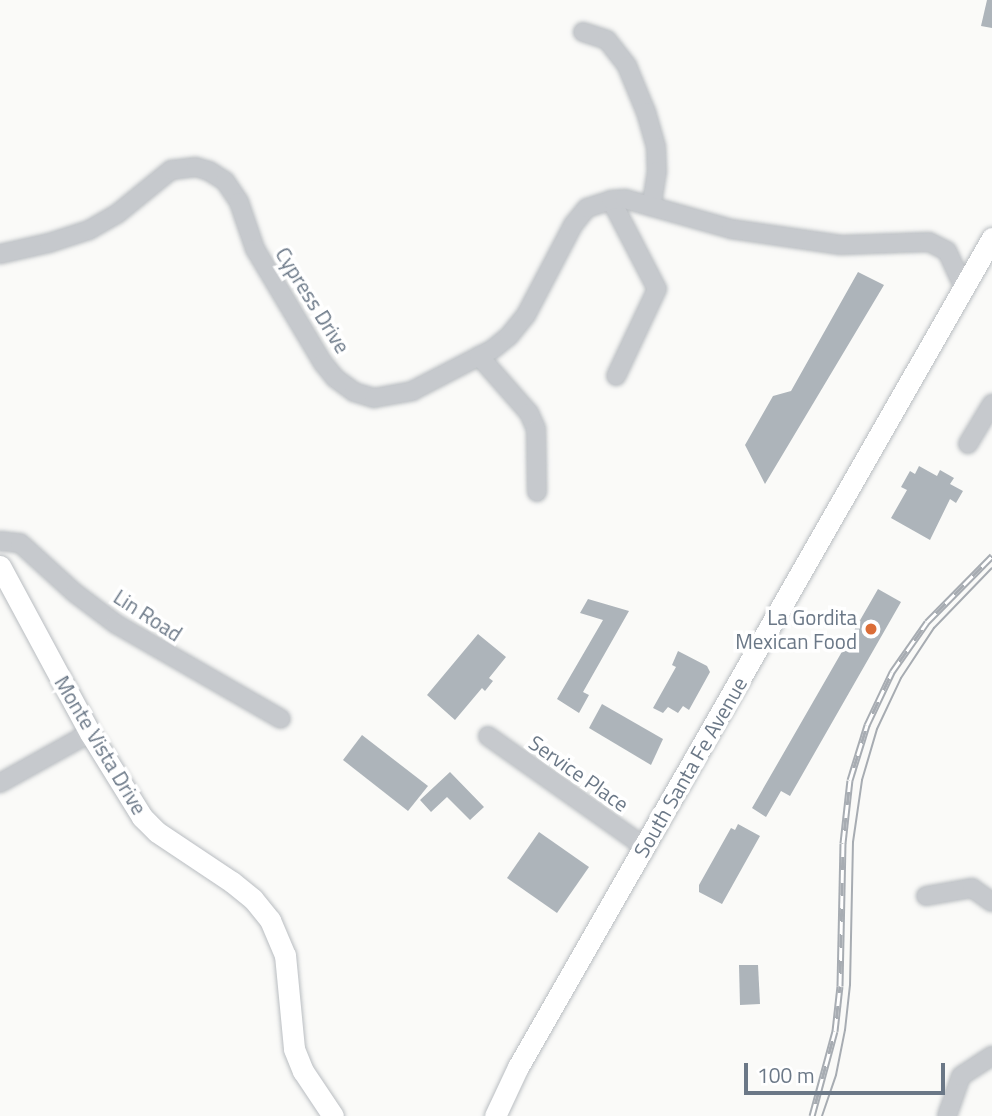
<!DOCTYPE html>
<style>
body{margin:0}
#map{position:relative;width:992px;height:1116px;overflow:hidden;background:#fafaf8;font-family:"Titillium Web",sans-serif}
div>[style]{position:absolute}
.building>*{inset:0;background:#adb4ba}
.roads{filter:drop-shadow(0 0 2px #b9bdc1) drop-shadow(0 0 2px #b9bdc1)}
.minor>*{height:18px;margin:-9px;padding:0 9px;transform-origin:9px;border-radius:9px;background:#c6c9cd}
.major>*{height:21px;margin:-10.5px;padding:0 10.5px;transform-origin:10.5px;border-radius:10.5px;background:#fff}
.tram>*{height:2px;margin:-1px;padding:0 1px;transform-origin:1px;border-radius:1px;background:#a7acb2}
.rail>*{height:7px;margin-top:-3.5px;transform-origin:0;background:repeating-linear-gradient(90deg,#fff 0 13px,#a7acb2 0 26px);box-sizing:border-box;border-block:2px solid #a7acb2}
.dots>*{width:19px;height:19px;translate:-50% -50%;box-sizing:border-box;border:4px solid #fff;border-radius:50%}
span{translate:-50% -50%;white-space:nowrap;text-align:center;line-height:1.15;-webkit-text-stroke:7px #fff;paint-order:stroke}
.street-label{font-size:21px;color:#6b7887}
.poi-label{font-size:21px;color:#6b7887}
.right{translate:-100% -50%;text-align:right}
.scale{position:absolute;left:744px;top:1063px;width:201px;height:32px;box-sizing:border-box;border:4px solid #6b7887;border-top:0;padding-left:9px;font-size:21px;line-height:24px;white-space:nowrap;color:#6b7887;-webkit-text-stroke:5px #fff;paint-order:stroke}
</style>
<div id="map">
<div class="building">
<i style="clip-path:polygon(987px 0,992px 0,992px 28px,981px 26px)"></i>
<i style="clip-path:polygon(858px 272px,884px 285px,765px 484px,745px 445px,773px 396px,791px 391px)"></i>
<i style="clip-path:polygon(919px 466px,937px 476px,940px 470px,954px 478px,950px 484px,963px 491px,956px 503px,950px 499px,930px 540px,891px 518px,907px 490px,901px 487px,910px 471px,915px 474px)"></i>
<i style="clip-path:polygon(878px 589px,901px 602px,790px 796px,781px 791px,766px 817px,752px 808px)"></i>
<i style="clip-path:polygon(588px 599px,629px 611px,583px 692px,589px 695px,579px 713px,557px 699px,603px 620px,580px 613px)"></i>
<i style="clip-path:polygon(478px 634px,506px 657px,489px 678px,493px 681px,485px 691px,482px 688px,455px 720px,427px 695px)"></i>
<i style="clip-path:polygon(678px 651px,707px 666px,710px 672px,689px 710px,683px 706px,678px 713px,668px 707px,663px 713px,653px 708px,676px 667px,672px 665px)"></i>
<i style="clip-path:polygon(602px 704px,663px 739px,651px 765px,589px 728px)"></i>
<i style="clip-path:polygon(362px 735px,428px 786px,408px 811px,343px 760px)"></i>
<i style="clip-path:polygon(450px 772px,484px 807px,470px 820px,447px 797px,431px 812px,420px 800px)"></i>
<i style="clip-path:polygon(738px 824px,760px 836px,722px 904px,699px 892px,699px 885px,731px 828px,735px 830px)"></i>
<i style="clip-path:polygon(539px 832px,589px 867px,557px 913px,507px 878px)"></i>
<i style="clip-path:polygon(739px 965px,758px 965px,760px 1004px,740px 1005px)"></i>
</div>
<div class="roads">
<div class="minor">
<i style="left:583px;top:32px;width:25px;rotate:18deg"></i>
<i style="left:607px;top:40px;width:33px;rotate:52deg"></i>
<i style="left:627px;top:66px;width:50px;rotate:67.6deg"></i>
<i style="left:646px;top:112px;width:36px;rotate:74deg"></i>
<i style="left:656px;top:147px;width:24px;rotate:88deg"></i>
<i style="left:657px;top:171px;width:36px;rotate:99deg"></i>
<i style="left:611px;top:200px;width:100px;rotate:62.7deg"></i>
<i style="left:657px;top:289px;width:96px;rotate:115.2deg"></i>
<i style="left:0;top:254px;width:50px;rotate:-12.7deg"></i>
<i style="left:49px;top:243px;width:42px;rotate:-18deg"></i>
<i style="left:89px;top:230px;width:32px;rotate:-30deg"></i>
<i style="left:117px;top:214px;width:70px;rotate:-39.2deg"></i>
<i style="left:171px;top:170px;width:25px;rotate:-7deg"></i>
<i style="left:196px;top:167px;width:14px;rotate:17deg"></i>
<i style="left:209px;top:171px;width:19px;rotate:32deg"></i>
<i style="left:225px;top:181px;width:25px;rotate:56deg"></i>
<i style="left:239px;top:202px;width:50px;rotate:71.2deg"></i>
<i style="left:255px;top:249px;width:133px;rotate:59.2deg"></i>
<i style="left:323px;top:363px;width:19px;rotate:51deg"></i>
<i style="left:335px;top:378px;width:24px;rotate:36deg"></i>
<i style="left:354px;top:392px;width:21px;rotate:17deg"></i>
<i style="left:374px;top:398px;width:39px;rotate:-10deg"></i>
<i style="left:412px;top:391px;width:91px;rotate:-27.4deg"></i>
<i style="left:493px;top:349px;width:21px;rotate:-39deg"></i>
<i style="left:509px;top:336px;width:27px;rotate:-51deg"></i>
<i style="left:526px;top:315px;width:102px;rotate:-62.4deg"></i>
<i style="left:573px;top:225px;width:22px;rotate:-51deg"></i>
<i style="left:587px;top:208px;width:25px;rotate:-18deg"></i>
<i style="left:611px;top:200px;width:14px;rotate:-4deg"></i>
<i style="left:625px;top:199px;width:110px;rotate:15.8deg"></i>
<i style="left:731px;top:229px;width:111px;rotate:8.3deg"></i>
<i style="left:841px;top:245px;width:88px;rotate:-2deg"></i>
<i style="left:929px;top:242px;width:20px;rotate:27deg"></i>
<i style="left:947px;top:251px;width:41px;rotate:65.3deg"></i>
<i style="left:479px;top:356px;width:76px;rotate:48.7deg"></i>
<i style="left:529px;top:413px;width:17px;rotate:66deg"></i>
<i style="left:536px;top:429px;width:63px;rotate:89.1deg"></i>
<i style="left:968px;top:444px;width:47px;rotate:-59deg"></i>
<i style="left:0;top:541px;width:20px;rotate:6deg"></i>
<i style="left:20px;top:543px;width:74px;rotate:42.3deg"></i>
<i style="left:75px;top:593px;width:51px;rotate:37.1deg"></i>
<i style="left:116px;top:624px;width:190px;rotate:29.9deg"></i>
<i style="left:488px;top:736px;width:192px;rotate:35.3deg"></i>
<i style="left:0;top:783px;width:103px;rotate:-29.1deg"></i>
<i style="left:926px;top:896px;width:47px;rotate:-9.9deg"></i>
<i style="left:972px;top:888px;width:24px;rotate:35deg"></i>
<i style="left:947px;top:1116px;width:42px;rotate:-70.7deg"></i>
<i style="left:961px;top:1076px;width:37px;rotate:-33deg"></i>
</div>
<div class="major">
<i style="left:0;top:566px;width:190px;rotate:61.7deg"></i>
<i style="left:90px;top:733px;width:99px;rotate:58.2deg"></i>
<i style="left:142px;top:817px;width:21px;rotate:45deg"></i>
<i style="left:157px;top:832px;width:90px;rotate:33.7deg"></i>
<i style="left:232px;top:882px;width:27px;rotate:39deg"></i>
<i style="left:253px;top:899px;width:27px;rotate:51deg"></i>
<i style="left:270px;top:920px;width:38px;rotate:67deg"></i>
<i style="left:285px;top:955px;width:94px;rotate:84.5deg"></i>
<i style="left:294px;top:1049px;width:24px;rotate:68deg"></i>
<i style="left:303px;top:1071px;width:54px;rotate:56.3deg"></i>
<i style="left:495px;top:1116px;width:54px;rotate:-64.9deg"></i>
<i style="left:518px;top:1067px;width:955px;rotate:-60.24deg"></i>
</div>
</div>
<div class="tram">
<i style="left:822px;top:1116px;width:43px;rotate:-71.1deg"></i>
<i style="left:836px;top:1075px;width:46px;rotate:-78.7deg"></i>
<i style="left:845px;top:1030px;width:45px;rotate:-83.7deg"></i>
<i style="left:850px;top:985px;width:143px;rotate:-88.8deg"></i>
<i style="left:853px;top:842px;width:63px;rotate:-81.7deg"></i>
<i style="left:862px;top:780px;width:53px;rotate:-73.6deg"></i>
<i style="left:877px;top:729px;width:56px;rotate:-64.8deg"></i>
<i style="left:901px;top:678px;width:60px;rotate:-56.6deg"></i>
<i style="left:934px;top:628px;width:83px;rotate:-46deg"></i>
</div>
<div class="rail">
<i style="left:812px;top:1116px;width:88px;rotate:-74.9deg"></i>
<i style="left:835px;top:1031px;width:45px;rotate:-83.7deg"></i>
<i style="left:840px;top:986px;width:143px;rotate:-88.8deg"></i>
<i style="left:843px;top:843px;width:63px;rotate:-83.7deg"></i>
<i style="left:850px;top:780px;width:58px;rotate:-72.8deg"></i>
<i style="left:867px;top:725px;width:59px;rotate:-64.7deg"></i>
<i style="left:892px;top:672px;width:61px;rotate:-55deg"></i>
<i style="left:927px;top:622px;width:93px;rotate:-45.4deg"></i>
</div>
<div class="dots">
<i style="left:871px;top:629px;background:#db6d37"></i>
</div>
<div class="street-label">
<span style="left:313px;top:300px;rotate:58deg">Cypress Drive</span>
<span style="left:148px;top:615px;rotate:33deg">Lin Road</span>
<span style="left:101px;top:745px;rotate:59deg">Monte Vista Drive</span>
<span style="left:690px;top:767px;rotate:-60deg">South Santa Fe Avenue</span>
<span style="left:579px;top:773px;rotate:35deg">Service Place</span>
</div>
<div class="poi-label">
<span class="right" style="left:857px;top:629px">La Gordita<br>Mexican Food</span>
</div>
<div class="scale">100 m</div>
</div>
